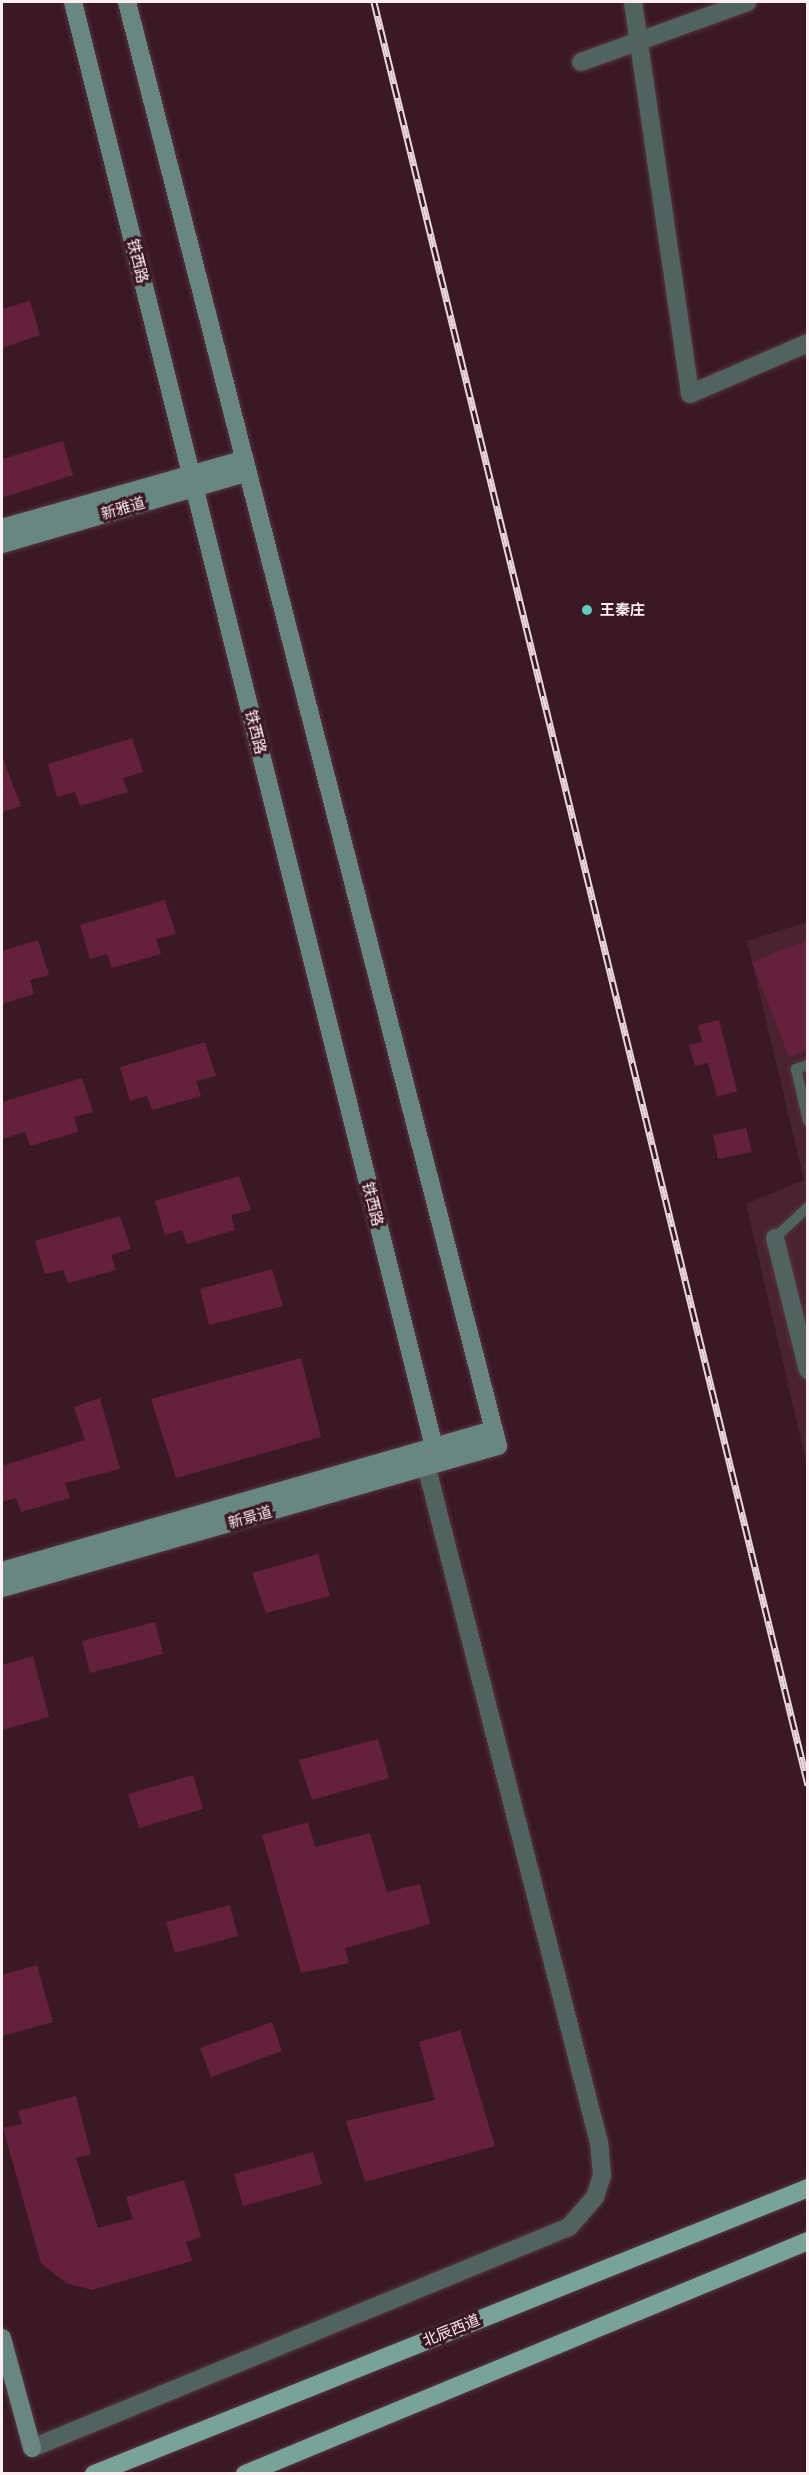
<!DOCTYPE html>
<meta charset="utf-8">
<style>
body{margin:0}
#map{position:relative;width:809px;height:2475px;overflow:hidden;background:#3a1824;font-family:Mulish,"Noto Sans SC",sans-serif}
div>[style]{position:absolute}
.built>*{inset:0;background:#4a2230}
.building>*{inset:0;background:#65213c}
.roads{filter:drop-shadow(0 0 2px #553641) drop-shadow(0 0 2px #553641)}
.lane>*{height:10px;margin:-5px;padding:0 5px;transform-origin:5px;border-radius:5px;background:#50635f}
.street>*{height:18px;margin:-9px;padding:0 9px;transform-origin:9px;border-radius:9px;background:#50635f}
.secondary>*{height:18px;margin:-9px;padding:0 9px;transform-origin:9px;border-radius:9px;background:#688780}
.primary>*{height:18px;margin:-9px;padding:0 9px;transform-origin:9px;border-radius:9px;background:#79a299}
.rail>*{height:7px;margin-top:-3.5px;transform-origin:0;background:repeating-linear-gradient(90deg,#3a1824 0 14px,#e8d7dc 0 28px);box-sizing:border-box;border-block:2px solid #e8d7dc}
.dots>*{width:16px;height:16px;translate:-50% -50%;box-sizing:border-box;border:3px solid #3a1824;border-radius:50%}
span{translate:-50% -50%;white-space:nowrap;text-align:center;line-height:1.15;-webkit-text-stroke:6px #3a1824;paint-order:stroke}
.street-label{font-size:15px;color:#fdeef2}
.poi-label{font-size:15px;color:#fdeef2;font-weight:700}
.left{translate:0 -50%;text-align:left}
.frame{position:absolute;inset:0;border:3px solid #fdeef2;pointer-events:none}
</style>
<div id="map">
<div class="built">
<i style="clip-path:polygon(807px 922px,807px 1466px,746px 1204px,804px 1180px,747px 941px)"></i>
</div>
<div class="building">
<i style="clip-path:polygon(30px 301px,40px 335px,2px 348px,2px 309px)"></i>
<i style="clip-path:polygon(63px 441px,73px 475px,2px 498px,2px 459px)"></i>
<i style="clip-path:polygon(132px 738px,143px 772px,123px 778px,128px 792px,80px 806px,75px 792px,57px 797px,48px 764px)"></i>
<i style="clip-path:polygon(2px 756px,21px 806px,2px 812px)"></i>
<i style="clip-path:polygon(165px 900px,176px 934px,156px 939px,161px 954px,112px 968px,107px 954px,90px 959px,80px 925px)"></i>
<i style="clip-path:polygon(38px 940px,49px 975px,30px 980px,34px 994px,2px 1004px,2px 951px)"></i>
<i style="clip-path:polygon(807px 940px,807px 1050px,789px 1057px,752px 962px)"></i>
<i style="clip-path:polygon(719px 1020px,737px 1091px,717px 1097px,708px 1063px,695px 1066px,689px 1045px,702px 1042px,698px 1025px)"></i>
<i style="clip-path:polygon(205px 1042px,216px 1076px,196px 1081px,201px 1096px,152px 1110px,147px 1096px,130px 1101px,120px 1067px)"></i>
<i style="clip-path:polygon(82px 1078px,93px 1112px,74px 1117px,78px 1132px,30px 1146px,25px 1132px,2px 1139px,2px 1102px)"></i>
<i style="clip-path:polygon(746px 1128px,752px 1152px,718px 1159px,713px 1135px)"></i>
<i style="clip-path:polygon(239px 1176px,251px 1210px,231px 1215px,235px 1230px,187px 1244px,182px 1230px,165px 1235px,155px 1201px)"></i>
<i style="clip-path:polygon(120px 1216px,131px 1249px,111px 1255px,116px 1270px,68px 1283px,63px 1270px,45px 1274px,35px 1241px)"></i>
<i style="clip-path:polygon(272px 1269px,283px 1306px,209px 1325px,200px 1289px)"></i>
<i style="clip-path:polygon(301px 1358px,321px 1437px,176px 1478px,151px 1399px)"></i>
<i style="clip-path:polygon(100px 1398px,120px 1469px,65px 1483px,70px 1498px,21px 1512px,16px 1498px,2px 1502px,2px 1466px,85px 1440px,74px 1407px)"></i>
<i style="clip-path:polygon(318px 1554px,330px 1596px,266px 1613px,252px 1573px)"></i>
<i style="clip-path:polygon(155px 1622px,163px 1654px,90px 1673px,82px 1641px)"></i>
<i style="clip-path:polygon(33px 1656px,49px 1717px,2px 1730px,2px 1665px)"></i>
<i style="clip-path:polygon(378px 1739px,389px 1778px,312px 1800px,299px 1760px)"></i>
<i style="clip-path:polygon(193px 1775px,203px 1809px,139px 1828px,128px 1794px)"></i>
<i style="clip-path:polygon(308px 1822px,315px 1847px,370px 1833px,387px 1892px,420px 1884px,430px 1924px,345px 1948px,349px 1963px,301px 1973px,262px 1835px)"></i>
<i style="clip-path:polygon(230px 1905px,238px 1936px,175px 1953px,166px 1922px)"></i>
<i style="clip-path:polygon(37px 1965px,53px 2022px,2px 2036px,2px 1975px)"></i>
<i style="clip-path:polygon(272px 2022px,282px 2051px,211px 2077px,200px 2048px)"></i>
<i style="clip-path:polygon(460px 2030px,495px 2146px,365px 2182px,346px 2121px,435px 2100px,419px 2042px)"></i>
<i style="clip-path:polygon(76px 2096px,91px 2154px,76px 2158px,98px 2228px,133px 2219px,126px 2197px,184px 2180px,201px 2237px,186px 2242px,192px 2261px,92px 2290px,66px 2283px,41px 2263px,3px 2128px,22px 2124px,18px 2111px)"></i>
<i style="clip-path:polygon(313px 2152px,322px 2184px,243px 2206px,234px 2174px)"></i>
</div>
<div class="roads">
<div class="lane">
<i style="left:808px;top:1065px;width:13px;rotate:162deg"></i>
<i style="left:796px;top:1069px;width:53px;rotate:77deg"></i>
<i style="left:775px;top:1238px;width:45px;rotate:-43.2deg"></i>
</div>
<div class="street">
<i style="left:633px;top:2px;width:396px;rotate:81.7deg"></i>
<i style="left:690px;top:394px;width:129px;rotate:-23.4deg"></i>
<i style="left:581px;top:62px;width:177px;rotate:-19.8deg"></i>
<i style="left:775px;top:1238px;width:136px;rotate:76deg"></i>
<i style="left:32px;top:2448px;width:581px;rotate:-22.37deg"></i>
<i style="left:569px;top:2227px;width:40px;rotate:-49deg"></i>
<i style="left:595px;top:2197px;width:23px;rotate:-72deg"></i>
<i style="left:602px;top:2175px;width:32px;rotate:-95deg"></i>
<i style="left:599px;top:2143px;width:712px;rotate:-104.31deg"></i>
</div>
<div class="secondary">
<i style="left:73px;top:2px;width:1506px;rotate:75.97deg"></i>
<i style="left:2px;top:528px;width:249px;rotate:-15.8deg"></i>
<i style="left:2px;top:544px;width:253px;rotate:-16.3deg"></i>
<i style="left:2px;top:1571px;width:511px;rotate:-16.02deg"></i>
<i style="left:2px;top:1588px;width:516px;rotate:-15.98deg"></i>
<i style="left:498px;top:1446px;width:1491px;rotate:-104.41deg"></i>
<i style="left:2px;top:2338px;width:114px;rotate:74.7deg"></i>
</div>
<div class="primary">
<i style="left:94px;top:2474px;width:769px;rotate:-21.83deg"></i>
<i style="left:245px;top:2474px;width:609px;rotate:-22.48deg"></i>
</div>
</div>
<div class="rail">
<i style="left:374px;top:2px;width:1835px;rotate:76.32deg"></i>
</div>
<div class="dots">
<i style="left:587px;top:610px;background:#5dceb9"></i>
</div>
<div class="street-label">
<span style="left:138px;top:261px;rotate:76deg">铁西路</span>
<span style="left:123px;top:508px;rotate:-16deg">新雅道</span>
<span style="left:256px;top:732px;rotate:76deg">铁西路</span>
<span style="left:373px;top:1204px;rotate:76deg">铁西路</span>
<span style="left:250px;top:1517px;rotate:-16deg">新景道</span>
<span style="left:451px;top:2330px;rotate:-22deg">北辰西道</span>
</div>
<div class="poi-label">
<span class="left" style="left:600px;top:610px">王秦庄</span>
</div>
<div class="frame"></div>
</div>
